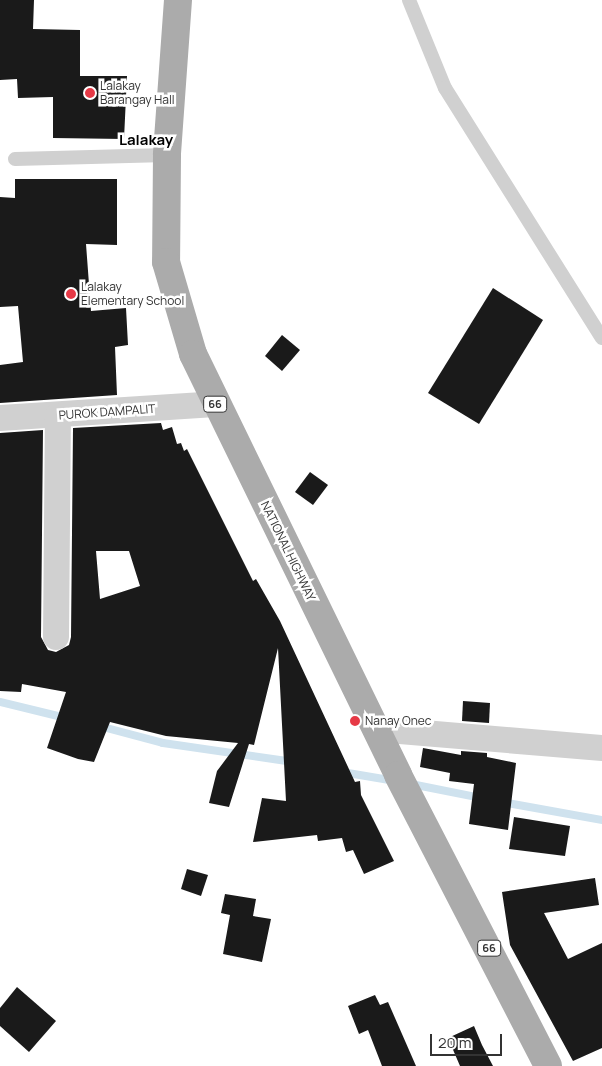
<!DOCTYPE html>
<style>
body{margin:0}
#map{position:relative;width:602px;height:1066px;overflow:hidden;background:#fff;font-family:Manrope,sans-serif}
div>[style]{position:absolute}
.stream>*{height:8px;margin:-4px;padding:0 4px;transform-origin:4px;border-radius:4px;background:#cfe2ee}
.building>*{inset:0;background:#1a1a1a}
.service>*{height:14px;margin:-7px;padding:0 7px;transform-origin:7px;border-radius:7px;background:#d0d0d0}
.minor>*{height:26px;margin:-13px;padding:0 13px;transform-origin:13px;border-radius:13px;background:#d0d0d0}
.primary>*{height:28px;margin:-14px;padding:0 14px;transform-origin:14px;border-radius:14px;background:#ababab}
.dots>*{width:14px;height:14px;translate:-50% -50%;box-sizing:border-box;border:2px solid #fff;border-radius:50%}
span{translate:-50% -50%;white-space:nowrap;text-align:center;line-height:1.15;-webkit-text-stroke:5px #fff;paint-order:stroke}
.shield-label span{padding:1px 4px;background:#fff;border:1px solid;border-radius:4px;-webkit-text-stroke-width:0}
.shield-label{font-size:11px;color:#333;font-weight:700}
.poi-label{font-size:12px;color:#333}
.left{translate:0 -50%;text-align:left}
.street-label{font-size:12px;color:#333}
.quarter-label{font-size:15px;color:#000;font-weight:700}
.scale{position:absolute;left:430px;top:1034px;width:72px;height:22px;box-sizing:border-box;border:2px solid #333;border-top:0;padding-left:6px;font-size:15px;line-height:18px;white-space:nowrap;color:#333;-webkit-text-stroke:4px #fff;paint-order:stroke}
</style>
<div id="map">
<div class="stream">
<i style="left:0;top:702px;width:68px;rotate:13.6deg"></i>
<i style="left:99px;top:726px;width:66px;rotate:14.9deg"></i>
<i style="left:163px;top:743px;width:132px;rotate:8.3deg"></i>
<i style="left:342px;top:772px;width:54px;rotate:9.6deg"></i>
<i style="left:411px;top:784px;width:71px;rotate:11.3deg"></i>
<i style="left:502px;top:802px;width:102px;rotate:10.2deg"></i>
</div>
<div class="building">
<i style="clip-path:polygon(0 0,34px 0,33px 29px,80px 30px,80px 76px,127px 76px,124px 139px,53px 138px,53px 97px,18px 98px,17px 79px,0 80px)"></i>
<i style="clip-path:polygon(15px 179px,117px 179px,117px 245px,86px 244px,91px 311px,126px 308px,128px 345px,115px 347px,117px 395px,0 403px,0 365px,23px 362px,18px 306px,0 307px,0 197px,15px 198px)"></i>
<i style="clip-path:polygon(493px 288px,543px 320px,479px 424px,428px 393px)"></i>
<i style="clip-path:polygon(282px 335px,300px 350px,282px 371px,265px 356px)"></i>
<i style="clip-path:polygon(evenodd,161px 423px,163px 430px,172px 427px,177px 444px,181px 443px,184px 451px,187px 449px,253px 581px,256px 579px,280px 621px,355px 782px,360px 781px,361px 795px,394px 861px,364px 874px,353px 850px,346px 852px,342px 838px,318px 841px,317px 835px,253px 842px,262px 798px,286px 801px,278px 648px,254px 745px,249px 744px,229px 807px,209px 803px,217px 771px,238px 743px,166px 736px,110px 722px,94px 762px,78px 759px,47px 748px,66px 692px,22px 684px,21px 692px,0 691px,0 433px,43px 430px,41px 637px,48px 650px,56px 652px,69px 645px,71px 637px,73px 428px,161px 423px,96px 551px,129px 551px,140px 586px,100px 599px,96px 551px)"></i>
<i style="clip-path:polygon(310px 472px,328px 485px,313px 505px,295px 492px)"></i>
<i style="clip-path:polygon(463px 701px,490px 703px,489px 723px,462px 721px)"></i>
<i style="clip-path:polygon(423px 748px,461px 755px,461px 751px,487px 753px,487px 757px,516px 763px,508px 830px,469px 824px,474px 784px,449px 781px,450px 773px,420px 767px)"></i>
<i style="clip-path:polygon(514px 817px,570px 826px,565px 856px,509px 849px)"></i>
<i style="clip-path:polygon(187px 869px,208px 875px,201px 896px,181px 889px)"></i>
<i style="clip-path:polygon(595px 878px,599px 905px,544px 913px,568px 959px,602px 943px,602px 1048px,573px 1061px,510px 945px,502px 892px)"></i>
<i style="clip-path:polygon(225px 894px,256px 899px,253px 916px,271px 919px,262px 962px,223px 954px,230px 915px,221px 913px)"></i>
<i style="clip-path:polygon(17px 987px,56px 1021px,29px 1052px,0 1026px,0 1008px)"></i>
<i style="clip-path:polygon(375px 995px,380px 1005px,388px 1002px,416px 1066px,382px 1066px,368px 1030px,359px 1034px,348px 1006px)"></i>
<i style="clip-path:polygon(474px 1026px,482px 1045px,493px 1066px,460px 1066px,448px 1038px)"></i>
</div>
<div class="service">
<i style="left:409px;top:0;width:95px;rotate:67.8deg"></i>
<i style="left:445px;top:88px;width:295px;rotate:57.9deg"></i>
<i style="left:15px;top:159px;width:152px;rotate:-1.5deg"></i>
</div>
<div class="minor">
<i style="left:0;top:418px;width:215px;rotate:-3.7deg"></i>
<i style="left:56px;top:637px;width:221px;rotate:-89.5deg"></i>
<i style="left:376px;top:729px;width:227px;rotate:4.8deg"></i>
</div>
<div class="primary">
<i style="left:178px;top:0;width:155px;rotate:94.1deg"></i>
<i style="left:167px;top:155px;width:107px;rotate:90.5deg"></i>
<i style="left:166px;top:262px;width:96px;rotate:73.6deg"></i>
<i style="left:193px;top:354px;width:468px;rotate:64deg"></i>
<i style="left:398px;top:775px;width:327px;rotate:62.7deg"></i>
</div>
<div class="dots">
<i style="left:90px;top:93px;background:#e63946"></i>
<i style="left:71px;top:294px;background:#e63946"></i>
<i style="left:355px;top:721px;background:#e63946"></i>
</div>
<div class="shield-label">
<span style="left:215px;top:404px">66</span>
<span style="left:489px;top:948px">66</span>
</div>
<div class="poi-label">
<span class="left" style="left:100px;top:93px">Lalakay<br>Barangay Hall</span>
<span class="left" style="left:81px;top:294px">Lalakay<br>Elementary School</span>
<span class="left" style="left:365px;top:721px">Nanay Onec</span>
</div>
<div class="street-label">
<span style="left:107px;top:412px;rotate:-4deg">PUROK DAMPALIT</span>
<span style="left:288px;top:551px;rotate:64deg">NATIONAL HIGHWAY</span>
</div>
<div class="quarter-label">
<span style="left:146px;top:140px">Lalakay</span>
</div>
<div class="scale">20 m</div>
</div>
